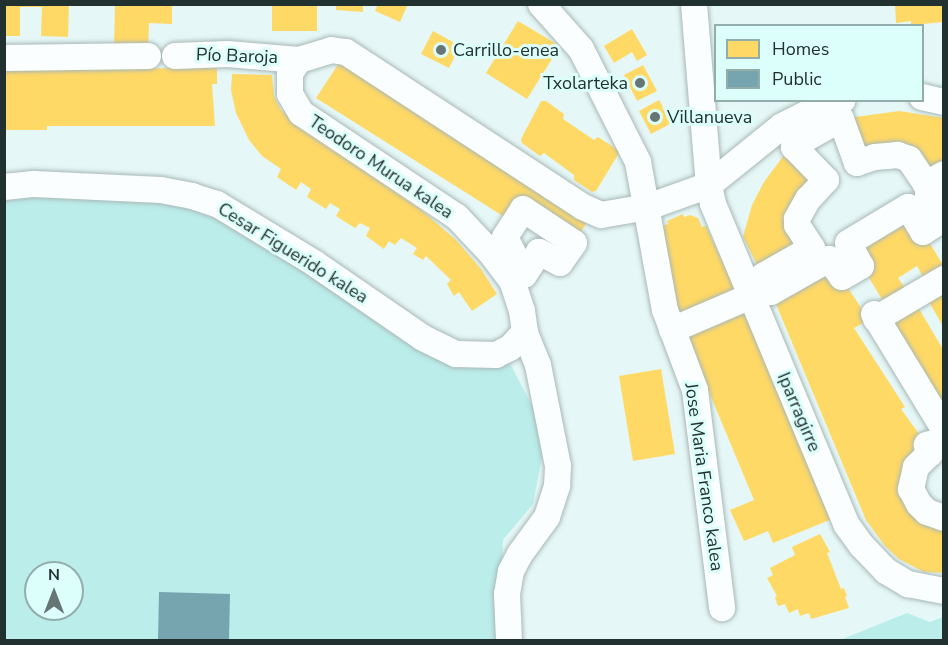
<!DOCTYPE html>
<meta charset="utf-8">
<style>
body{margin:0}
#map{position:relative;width:948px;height:645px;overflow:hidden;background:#e5f7f6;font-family:"Nunito Sans",sans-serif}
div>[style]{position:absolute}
.green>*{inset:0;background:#bbedea}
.homes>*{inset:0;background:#ffd966}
.public>*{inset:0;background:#76a5af}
.roads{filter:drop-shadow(0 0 2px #a8b8b7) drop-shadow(0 0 2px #a8b8b7)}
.minor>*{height:26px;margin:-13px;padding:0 13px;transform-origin:13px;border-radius:13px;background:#fbfefe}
.dots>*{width:16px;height:16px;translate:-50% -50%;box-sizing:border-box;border:3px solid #ddfffc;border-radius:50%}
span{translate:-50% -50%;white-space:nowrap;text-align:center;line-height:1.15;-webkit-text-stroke:6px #ddfffc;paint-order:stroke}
.poi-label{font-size:18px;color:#213130}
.left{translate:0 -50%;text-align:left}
.right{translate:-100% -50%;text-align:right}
.street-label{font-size:18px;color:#213130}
.frame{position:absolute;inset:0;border:6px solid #213130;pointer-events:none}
.legend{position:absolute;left:714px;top:24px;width:210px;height:78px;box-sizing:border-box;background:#ddfffc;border:2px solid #92adaa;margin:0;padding:8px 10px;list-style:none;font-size:18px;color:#213130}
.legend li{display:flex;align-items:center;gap:12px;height:30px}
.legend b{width:30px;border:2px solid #92adaa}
.north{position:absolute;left:24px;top:561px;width:60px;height:60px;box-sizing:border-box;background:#ddfffc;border:2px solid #92adaa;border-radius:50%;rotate:0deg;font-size:16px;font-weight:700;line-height:24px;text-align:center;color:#213130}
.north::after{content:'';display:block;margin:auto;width:21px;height:27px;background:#667675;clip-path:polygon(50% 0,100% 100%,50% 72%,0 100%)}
</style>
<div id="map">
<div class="green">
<i style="clip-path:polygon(evenodd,60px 195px,162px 199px,270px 238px,450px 338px,506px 356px,537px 415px,542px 457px,533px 504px,503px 540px,500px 640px,5px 640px,4px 201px,60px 195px,36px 573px,72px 573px,72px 609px,36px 609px,36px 573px)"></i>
<i style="clip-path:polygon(907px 613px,930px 622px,943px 617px,943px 640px,840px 640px)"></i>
</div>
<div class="homes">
<i style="clip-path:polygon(4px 4px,69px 4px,68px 37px,41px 36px,42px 7px,20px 7px,20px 36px,4px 36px)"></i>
<i style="clip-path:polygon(115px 4px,172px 4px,172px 24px,149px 23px,148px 49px,114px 47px)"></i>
<i style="clip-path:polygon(272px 4px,317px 4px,317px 31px,272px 31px)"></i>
<i style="clip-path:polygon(336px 4px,363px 4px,363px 12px,336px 10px)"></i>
<i style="clip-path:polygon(378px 4px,408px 4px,400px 22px,375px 11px)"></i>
<i style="clip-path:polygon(895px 4px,944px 4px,944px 22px,911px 25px,911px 21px,896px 23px)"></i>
<i style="clip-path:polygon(518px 21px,560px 46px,527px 99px,486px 73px)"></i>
<i style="clip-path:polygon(632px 29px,647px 55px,637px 61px,632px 52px,614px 63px,604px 46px)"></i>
<i style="clip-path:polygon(433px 31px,460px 46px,449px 68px,421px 54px)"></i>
<i style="clip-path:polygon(341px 60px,587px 222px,574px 243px,523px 209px,514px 223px,316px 98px)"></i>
<i style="clip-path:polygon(643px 65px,657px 91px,637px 101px,624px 75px)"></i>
<i style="clip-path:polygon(217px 68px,217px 84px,212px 84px,215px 126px,47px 126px,47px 130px,4px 130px,4px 69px)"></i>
<i style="clip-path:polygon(232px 74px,272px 75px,274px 96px,281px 110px,300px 127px,420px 209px,456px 240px,481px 269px,497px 294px,472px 311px,459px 292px,454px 296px,447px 284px,451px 280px,426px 256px,423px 260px,413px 254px,417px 248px,401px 238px,395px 245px,389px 241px,384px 249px,366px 236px,370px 228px,360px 223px,355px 228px,336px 216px,340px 209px,330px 203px,326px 209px,307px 197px,311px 189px,301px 182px,296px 190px,277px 177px,281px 169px,262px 156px,249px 140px,236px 113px,231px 90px)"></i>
<i style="clip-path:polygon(659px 100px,672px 123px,651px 134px,639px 111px)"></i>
<i style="clip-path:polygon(541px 101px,546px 101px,564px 114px,563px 119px,594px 140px,598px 137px,618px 150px,619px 153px,596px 191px,592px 192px,574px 180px,574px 175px,544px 153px,540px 156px,522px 143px,521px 139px)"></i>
<i style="clip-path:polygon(899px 111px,944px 118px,944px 174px,909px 159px,857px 163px,841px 119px)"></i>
<i style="clip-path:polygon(794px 147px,826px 180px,798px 213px,812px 248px,763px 276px,743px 237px,752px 205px,764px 182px,784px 155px)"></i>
<i style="clip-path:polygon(908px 207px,943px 265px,923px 277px,917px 266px,898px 278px,905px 288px,883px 301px,848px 243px)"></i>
<i style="clip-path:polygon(683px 214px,684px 217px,690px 215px,698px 218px,702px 227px,706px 226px,737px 294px,679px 319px,660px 232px,663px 226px,668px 224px,667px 221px)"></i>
<i style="clip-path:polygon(829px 259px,869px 320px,854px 328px,905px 407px,901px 409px,927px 445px,913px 476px,944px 518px,944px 573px,924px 572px,899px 559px,885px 546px,866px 520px,771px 292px)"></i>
<i style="clip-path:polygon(944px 284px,944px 328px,925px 295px)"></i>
<i style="clip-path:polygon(915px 302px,944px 351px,944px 409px,889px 317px)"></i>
<i style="clip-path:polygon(743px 307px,832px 519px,773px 543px,768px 531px,744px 541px,730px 510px,754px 500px,684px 332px)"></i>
<i style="clip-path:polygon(661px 369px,675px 454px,633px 461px,619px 376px)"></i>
<i style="clip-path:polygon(820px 534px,830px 552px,827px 553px,841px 589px,844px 588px,847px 596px,845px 597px,849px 608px,811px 619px,809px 613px,800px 616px,798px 609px,789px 613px,785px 604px,778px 606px,775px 597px,777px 596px,767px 578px,773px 575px,770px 568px,795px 555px,792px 547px)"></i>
</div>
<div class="public">
<i style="clip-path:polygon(159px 592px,230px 594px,229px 640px,158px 640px)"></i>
</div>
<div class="roads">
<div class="minor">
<i style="left:541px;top:4px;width:60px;rotate:48.4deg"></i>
<i style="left:581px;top:49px;width:127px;rotate:63.2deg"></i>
<i style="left:638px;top:162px;width:150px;rotate:79.7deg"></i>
<i style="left:665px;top:310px;width:85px;rotate:69.4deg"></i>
<i style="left:695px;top:390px;width:220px;rotate:82.9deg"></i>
<i style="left:694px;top:4px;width:182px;rotate:85.3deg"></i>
<i style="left:709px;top:185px;width:19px;rotate:78deg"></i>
<i style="left:713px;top:204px;width:347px;rotate:67.4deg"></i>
<i style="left:846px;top:524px;width:27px;rotate:54deg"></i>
<i style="left:862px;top:546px;width:35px;rotate:46deg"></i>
<i style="left:886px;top:571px;width:26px;rotate:31deg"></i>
<i style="left:908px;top:584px;width:37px;rotate:11deg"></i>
<i style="left:175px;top:56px;width:53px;rotate:-2.2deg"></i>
<i style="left:228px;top:54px;width:71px;rotate:4.8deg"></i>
<i style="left:4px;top:58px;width:144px;rotate:-0.8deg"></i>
<i style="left:922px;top:97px;width:23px;rotate:13deg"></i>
<i style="left:944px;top:174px;width:21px;rotate:151deg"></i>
<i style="left:926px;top:184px;width:30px;rotate:-124deg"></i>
<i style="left:909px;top:159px;width:12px;rotate:-160deg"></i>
<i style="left:898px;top:155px;width:23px;rotate:175deg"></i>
<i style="left:875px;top:157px;width:19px;rotate:162deg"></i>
<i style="left:857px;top:163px;width:47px;rotate:-110deg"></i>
<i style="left:841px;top:119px;width:39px;rotate:151deg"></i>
<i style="left:807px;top:138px;width:16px;rotate:145deg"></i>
<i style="left:794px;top:147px;width:46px;rotate:45.9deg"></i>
<i style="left:826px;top:180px;width:26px;rotate:133deg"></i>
<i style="left:808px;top:199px;width:23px;rotate:119deg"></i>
<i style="left:797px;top:219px;width:6px;rotate:90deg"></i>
<i style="left:797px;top:225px;width:27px;rotate:57deg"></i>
<i style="left:812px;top:248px;width:56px;rotate:150.3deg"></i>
<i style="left:763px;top:276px;width:18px;rotate:63deg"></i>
<i style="left:771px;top:292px;width:67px;rotate:-29.6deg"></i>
<i style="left:829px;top:259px;width:22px;rotate:54deg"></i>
<i style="left:842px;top:277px;width:22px;rotate:-30deg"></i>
<i style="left:861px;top:266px;width:26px;rotate:-119deg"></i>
<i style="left:848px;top:243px;width:70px;rotate:-31deg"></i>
<i style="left:908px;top:207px;width:29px;rotate:59deg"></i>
<i style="left:923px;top:232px;width:11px;rotate:-34deg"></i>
<i style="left:932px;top:226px;width:12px;rotate:-31deg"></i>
<i style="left:942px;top:220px;width:28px;rotate:-120deg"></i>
<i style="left:928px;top:196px;width:18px;rotate:-29deg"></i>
<i style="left:4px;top:187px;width:30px;rotate:-6deg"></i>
<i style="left:34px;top:184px;width:127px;rotate:2.7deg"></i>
<i style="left:161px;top:190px;width:32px;rotate:11deg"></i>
<i style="left:192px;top:196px;width:26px;rotate:18deg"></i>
<i style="left:217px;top:204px;width:114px;rotate:31.3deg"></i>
<i style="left:314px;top:263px;width:132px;rotate:34.5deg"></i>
<i style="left:423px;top:338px;width:37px;rotate:26deg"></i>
<i style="left:456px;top:354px;width:40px;rotate:1.4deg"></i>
<i style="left:496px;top:355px;width:16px;rotate:-27deg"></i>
<i style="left:510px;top:348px;width:22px;rotate:-47deg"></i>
<i style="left:523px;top:209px;width:61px;rotate:33.7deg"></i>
<i style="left:574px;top:243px;width:24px;rotate:125deg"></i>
<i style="left:560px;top:263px;width:24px;rotate:-152deg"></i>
<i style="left:539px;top:252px;width:27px;rotate:123deg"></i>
<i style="left:524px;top:275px;width:42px;rotate:-116.6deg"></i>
<i style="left:505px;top:237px;width:33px;rotate:-57deg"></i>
<i style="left:874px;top:314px;width:135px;rotate:58.7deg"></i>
<i style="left:876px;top:319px;width:79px;rotate:-30.5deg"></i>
<i style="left:672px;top:330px;width:86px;rotate:-23.3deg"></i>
<i style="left:944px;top:440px;width:18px;rotate:164deg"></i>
<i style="left:927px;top:445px;width:9px;rotate:69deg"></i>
<i style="left:930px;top:453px;width:20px;rotate:135deg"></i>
<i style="left:916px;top:467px;width:23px;rotate:103deg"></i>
<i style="left:911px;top:489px;width:17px;rotate:62deg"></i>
<i style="left:919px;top:504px;width:11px;rotate:45deg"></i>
<i style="left:927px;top:512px;width:18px;rotate:19deg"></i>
<i style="left:509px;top:640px;width:46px;rotate:-92.5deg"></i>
<i style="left:507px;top:594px;width:23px;rotate:-80deg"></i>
<i style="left:511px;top:571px;width:19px;rotate:-62deg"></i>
<i style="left:520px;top:554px;width:46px;rotate:-53.9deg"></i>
<i style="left:547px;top:517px;width:33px;rotate:-72deg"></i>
<i style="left:557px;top:486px;width:20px;rotate:-87deg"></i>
<i style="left:558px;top:466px;width:103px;rotate:-101.2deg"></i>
<i style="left:538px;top:365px;width:35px;rotate:-112deg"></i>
<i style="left:525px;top:332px;width:21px;rotate:-98deg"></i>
<i style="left:522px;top:311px;width:32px;rotate:-108deg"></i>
<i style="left:512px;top:281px;width:35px;rotate:-127deg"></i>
<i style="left:491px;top:253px;width:50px;rotate:-133.4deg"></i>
<i style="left:457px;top:217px;width:187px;rotate:-146.3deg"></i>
<i style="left:301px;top:113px;width:22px;rotate:-120deg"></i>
<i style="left:290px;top:94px;width:21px;rotate:-90deg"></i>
<i style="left:290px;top:73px;width:16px;rotate:-55deg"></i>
<i style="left:299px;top:60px;width:34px;rotate:-17deg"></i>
<i style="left:331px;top:50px;width:15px;rotate:8deg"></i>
<i style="left:346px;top:52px;width:283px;rotate:33.2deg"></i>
<i style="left:583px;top:207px;width:20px;rotate:24deg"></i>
<i style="left:601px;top:215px;width:48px;rotate:-9.7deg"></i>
<i style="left:648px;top:207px;width:65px;rotate:-19.8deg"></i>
<i style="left:709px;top:185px;width:94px;rotate:-38.9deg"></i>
<i style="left:782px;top:126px;width:49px;rotate:-26.6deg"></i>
<i style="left:826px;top:104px;width:17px;rotate:-13deg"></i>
</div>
</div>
<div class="dots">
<i style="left:441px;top:50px;background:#667675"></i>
<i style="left:640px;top:83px;background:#667675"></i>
<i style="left:655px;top:117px;background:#667675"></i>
</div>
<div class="poi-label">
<span class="left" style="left:453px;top:50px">Carrillo-enea</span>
<span class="right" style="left:628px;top:83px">Txolarteka</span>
<span class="left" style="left:667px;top:117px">Villanueva</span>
</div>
<div class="street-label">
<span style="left:237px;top:56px;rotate:2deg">Pío Baroja</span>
<span style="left:381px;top:167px;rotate:34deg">Teodoro Murua kalea</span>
<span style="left:293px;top:253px;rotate:32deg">Cesar Figuerido kalea</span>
<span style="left:799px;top:412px;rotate:67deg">Iparragirre</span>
<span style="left:704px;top:477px;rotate:82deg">Jose Maria Franco kalea</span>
</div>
<div class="frame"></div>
<ul class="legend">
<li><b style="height:16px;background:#ffd966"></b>Homes</li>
<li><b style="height:16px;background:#76a5af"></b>Public</li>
</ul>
<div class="north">N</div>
</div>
